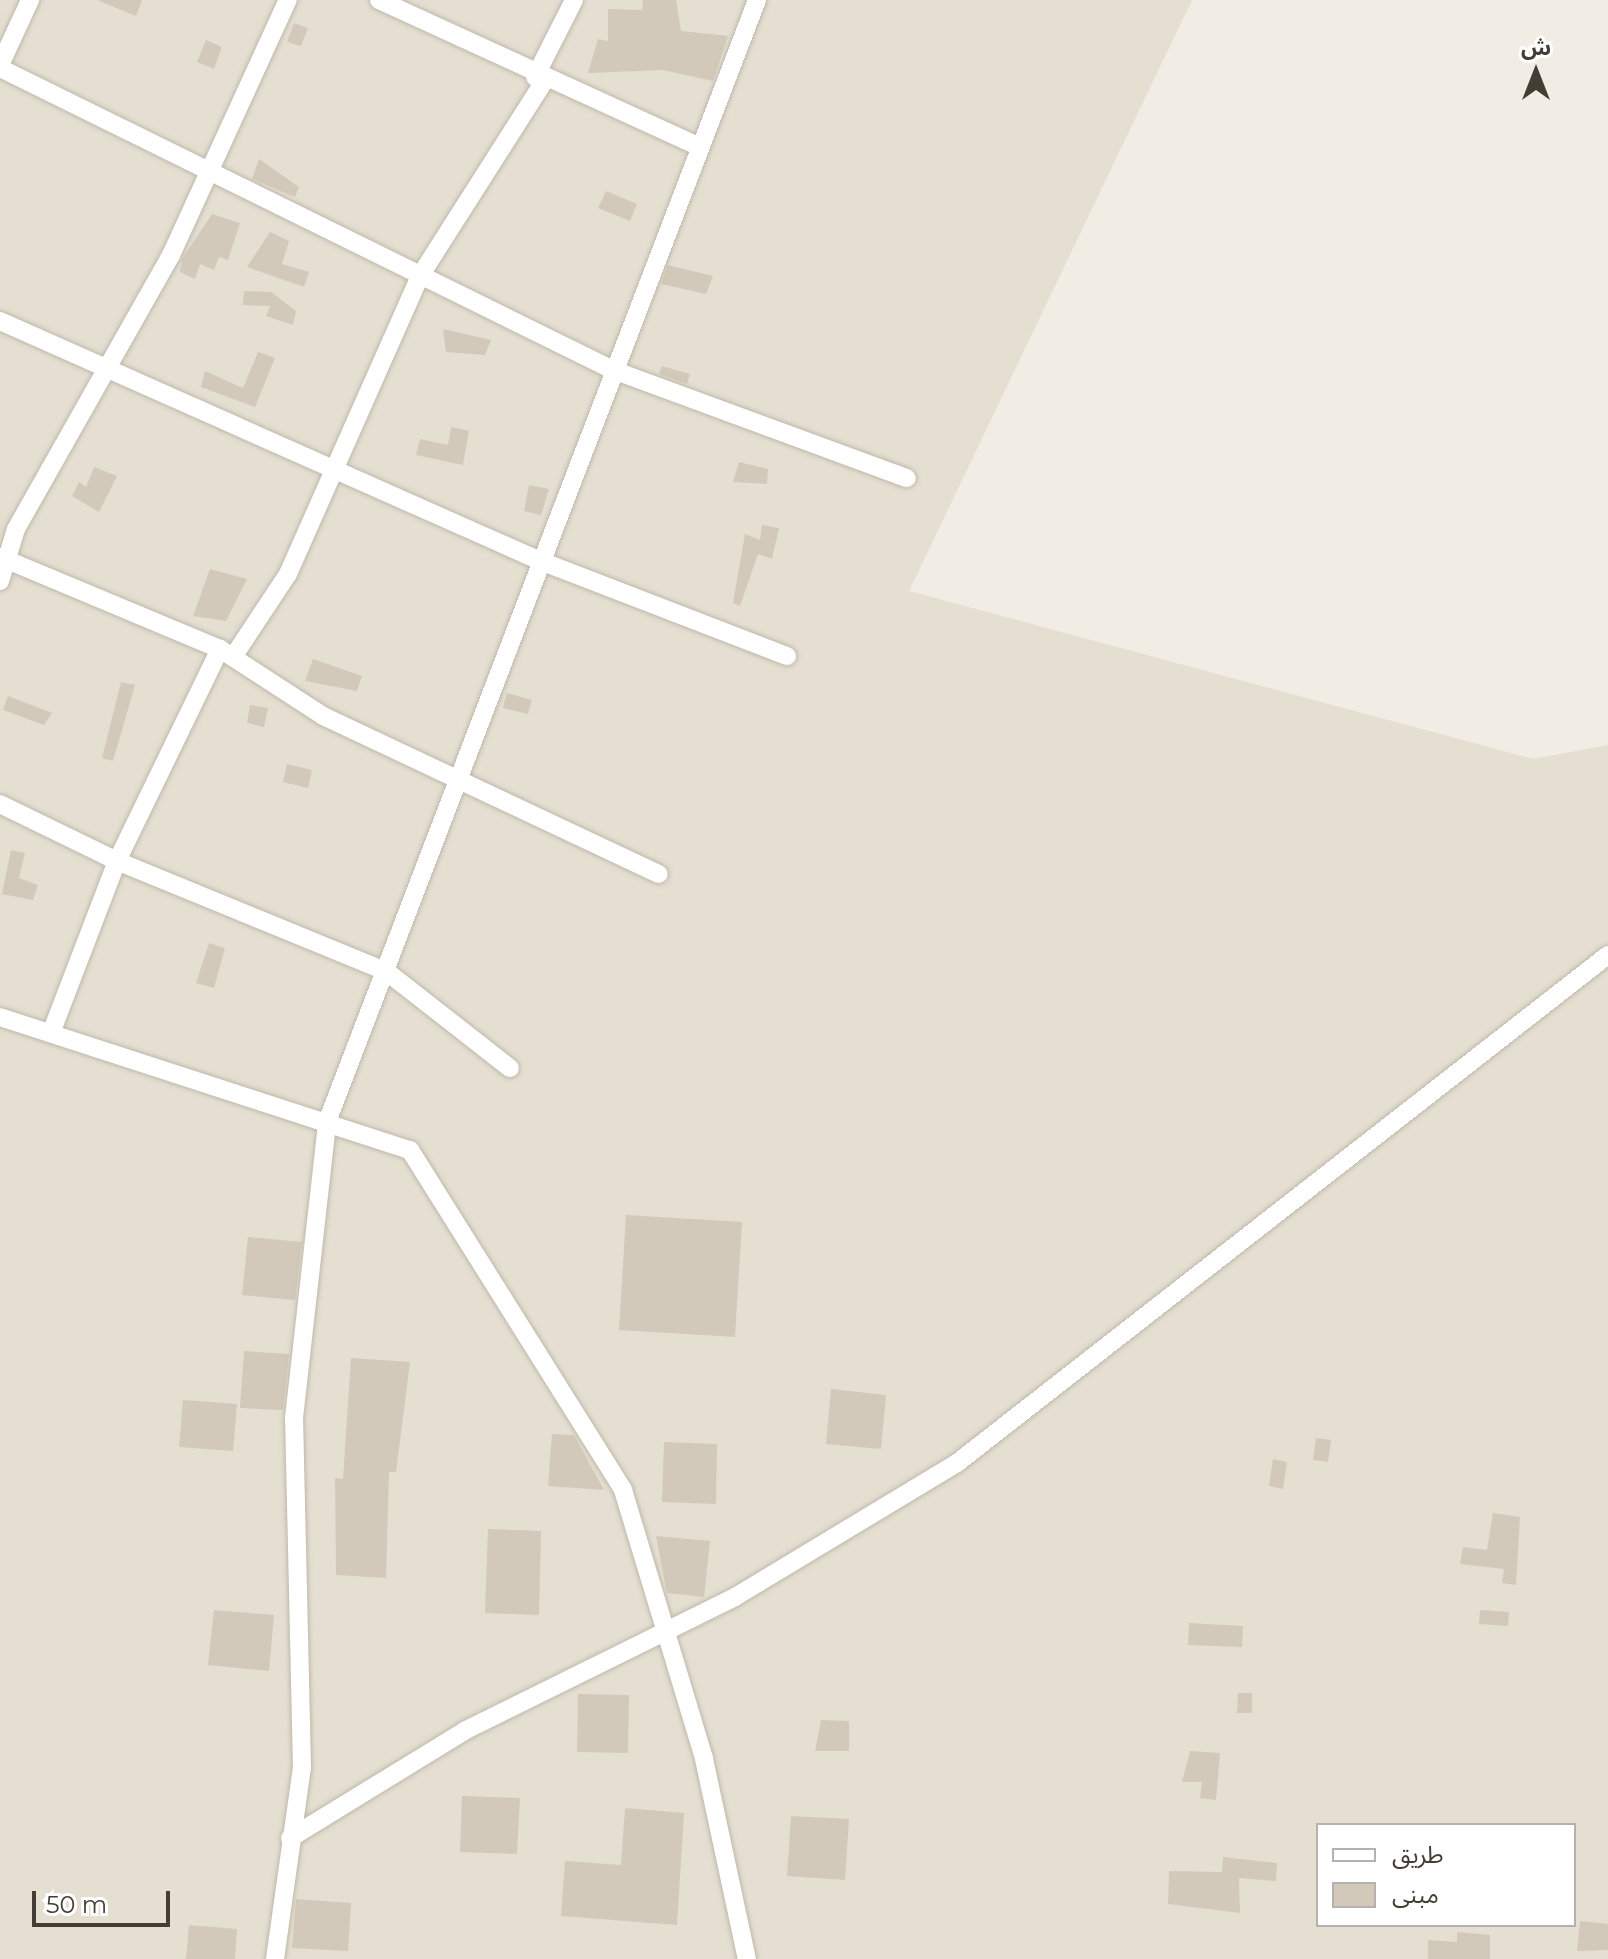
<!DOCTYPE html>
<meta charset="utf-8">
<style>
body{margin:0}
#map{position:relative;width:1608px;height:1959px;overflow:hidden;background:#f1ede4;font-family:Montserrat,"Noto Sans Arabic",sans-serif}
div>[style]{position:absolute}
.residential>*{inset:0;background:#e5dfd2}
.building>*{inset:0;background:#d2c9ba}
.roads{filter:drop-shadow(0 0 2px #bfb8aa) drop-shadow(0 0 2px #bfb8aa)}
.minor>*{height:18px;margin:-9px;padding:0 9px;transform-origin:9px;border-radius:9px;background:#fff}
span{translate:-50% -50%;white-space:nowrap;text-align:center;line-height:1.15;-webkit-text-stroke:6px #fff;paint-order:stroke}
.legend{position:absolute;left:1316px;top:1823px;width:260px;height:104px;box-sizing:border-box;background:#fff;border:2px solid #b4b1ae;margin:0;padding:10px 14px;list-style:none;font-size:24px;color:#433d34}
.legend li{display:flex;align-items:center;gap:16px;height:40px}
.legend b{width:40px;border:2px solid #b4b1ae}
.north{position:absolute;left:1496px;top:32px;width:80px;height:80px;-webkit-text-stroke:6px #fff;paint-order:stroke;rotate:0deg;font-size:22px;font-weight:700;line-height:32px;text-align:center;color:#433d34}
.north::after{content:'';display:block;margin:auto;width:28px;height:36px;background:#433d34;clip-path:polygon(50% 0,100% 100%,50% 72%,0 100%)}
.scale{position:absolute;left:32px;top:1891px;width:138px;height:36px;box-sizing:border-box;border:4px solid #433d34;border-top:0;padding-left:10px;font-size:24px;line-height:28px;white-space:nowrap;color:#433d34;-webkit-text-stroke:6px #fff;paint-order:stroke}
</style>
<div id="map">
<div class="residential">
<i style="clip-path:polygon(evenodd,0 0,1192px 0,909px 591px,1533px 759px,1608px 745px,1608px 1959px,0 1959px,0 0,1318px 1825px,1574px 1825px,1574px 1925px,1318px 1925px,1318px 1825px)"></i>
</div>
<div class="building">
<i style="clip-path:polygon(97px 0,142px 0,136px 16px)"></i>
<i style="clip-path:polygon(643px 0,676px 0,681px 31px,728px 36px,713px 81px,663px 70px,588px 73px,598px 39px,608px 41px,608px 9px,642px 10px)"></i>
<i style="clip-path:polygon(294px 23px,308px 28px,301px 46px,287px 42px)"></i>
<i style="clip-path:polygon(206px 40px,222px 47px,214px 69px,197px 62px)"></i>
<i style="clip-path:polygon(259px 159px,299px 187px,295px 197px,252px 179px)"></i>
<i style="clip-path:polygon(606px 191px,637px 204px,630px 221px,598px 208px)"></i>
<i style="clip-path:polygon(212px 214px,240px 223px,228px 260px,219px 257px,214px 270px,200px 264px,195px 279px,180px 272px,182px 259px)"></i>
<i style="clip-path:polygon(270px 232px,289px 241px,282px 264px,309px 272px,304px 287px,247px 267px)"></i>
<i style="clip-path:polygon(668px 265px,713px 276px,706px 294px,661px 284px)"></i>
<i style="clip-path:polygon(244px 291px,271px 292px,296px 311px,293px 325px,266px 316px,270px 306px,243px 305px)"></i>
<i style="clip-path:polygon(443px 329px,491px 340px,485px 355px,446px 352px)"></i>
<i style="clip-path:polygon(258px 352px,275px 358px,255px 407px,201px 387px,205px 371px,243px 388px)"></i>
<i style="clip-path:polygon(662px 366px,690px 374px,687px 384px,659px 374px)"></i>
<i style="clip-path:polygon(451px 427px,469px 431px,463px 465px,416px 455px,420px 439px,448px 445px)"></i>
<i style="clip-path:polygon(739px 462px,768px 469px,767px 484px,733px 482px)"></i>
<i style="clip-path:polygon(94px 467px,117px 476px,99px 512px,72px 496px,79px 482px,86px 487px)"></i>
<i style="clip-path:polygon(529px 485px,549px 489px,541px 515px,524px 511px)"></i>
<i style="clip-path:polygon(762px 525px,779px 528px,772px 559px,758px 554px,740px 606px,733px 603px,745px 534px,760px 540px)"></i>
<i style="clip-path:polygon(210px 569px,247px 579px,226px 621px,193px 616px)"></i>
<i style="clip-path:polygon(313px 659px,362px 676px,357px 691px,305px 681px)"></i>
<i style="clip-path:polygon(121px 682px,135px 685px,113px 761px,102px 758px)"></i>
<i style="clip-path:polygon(507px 693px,532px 700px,528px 714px,503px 708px)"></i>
<i style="clip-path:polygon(8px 696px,52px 713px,44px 725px,3px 710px)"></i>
<i style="clip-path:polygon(250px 705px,268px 708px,264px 727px,247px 723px)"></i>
<i style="clip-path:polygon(287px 764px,312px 770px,308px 788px,283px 782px)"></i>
<i style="clip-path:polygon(11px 850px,25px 853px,19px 878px,38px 885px,33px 900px,2px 894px)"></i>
<i style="clip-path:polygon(209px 943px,225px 948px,214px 988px,196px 983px)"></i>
<i style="clip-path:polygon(626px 1215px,742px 1222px,735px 1337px,619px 1330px)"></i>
<i style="clip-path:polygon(248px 1237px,302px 1242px,295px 1300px,242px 1295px)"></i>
<i style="clip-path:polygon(244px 1351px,289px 1354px,283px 1410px,240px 1408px)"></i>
<i style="clip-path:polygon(351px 1358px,410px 1362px,396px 1472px,389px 1472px,386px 1578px,336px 1575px,335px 1478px,343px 1479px)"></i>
<i style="clip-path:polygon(831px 1389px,886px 1395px,881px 1449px,826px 1444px)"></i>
<i style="clip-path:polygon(183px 1400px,237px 1404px,233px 1451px,179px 1447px)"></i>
<i style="clip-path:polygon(552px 1434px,574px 1435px,604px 1490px,548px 1486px)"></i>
<i style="clip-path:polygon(1316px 1438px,1331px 1440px,1328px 1462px,1313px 1460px)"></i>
<i style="clip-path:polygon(664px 1442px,717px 1444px,716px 1504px,662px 1502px)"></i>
<i style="clip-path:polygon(1273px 1459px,1287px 1462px,1283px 1489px,1269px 1486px)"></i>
<i style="clip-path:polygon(1493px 1513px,1520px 1517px,1516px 1585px,1502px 1583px,1504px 1569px,1460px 1564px,1463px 1547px,1487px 1550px)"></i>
<i style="clip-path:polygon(488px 1529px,541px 1531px,539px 1615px,485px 1613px)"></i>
<i style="clip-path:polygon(656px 1536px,710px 1541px,704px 1597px,667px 1593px)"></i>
<i style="clip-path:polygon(214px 1610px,274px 1615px,269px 1671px,208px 1665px)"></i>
<i style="clip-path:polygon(1480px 1610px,1509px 1612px,1508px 1626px,1479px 1624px)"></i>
<i style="clip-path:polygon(1189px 1623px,1243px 1626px,1242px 1647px,1188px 1645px)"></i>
<i style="clip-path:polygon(1238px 1693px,1252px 1693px,1252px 1713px,1237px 1713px)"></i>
<i style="clip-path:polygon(578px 1694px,629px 1695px,628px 1753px,577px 1752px)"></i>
<i style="clip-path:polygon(821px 1720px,849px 1721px,849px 1751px,815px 1751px)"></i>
<i style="clip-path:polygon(1190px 1751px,1220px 1753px,1216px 1800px,1200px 1798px,1202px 1782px,1182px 1782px)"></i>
<i style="clip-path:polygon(462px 1796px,520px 1798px,517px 1854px,460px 1852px)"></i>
<i style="clip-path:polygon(625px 1808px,684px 1813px,677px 1925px,561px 1916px,565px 1861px,621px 1865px)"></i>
<i style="clip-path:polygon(791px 1816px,849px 1819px,845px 1880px,787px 1876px)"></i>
<i style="clip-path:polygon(1223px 1857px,1277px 1863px,1276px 1881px,1239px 1878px,1240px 1913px,1168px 1904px,1169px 1871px,1222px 1872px)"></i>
<i style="clip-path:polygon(296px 1899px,351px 1903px,348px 1951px,292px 1948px)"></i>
<i style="clip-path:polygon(1580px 1921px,1608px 1924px,1608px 1950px,1577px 1951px)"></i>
<i style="clip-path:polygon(189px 1925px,237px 1929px,235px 1959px,186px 1959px)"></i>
<i style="clip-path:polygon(1457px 1932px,1490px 1935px,1490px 1959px,1428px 1959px,1428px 1940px,1457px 1942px)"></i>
</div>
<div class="roads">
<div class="minor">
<i style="left:379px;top:0;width:353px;rotate:24.6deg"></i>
<i style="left:0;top:65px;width:72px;rotate:-65.2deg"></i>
<i style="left:0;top:68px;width:683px;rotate:26.23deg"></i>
<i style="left:613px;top:370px;width:313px;rotate:20.2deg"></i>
<i style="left:535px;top:77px;width:86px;rotate:-63.1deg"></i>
<i style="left:0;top:321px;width:589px;rotate:23.95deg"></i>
<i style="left:538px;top:560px;width:267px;rotate:21.1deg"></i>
<i style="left:0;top:557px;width:238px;rotate:22.7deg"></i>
<i style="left:220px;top:649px;width:123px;rotate:33deg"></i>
<i style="left:323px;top:716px;width:371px;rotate:25.2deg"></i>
<i style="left:0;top:581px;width:54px;rotate:-72.9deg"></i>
<i style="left:16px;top:529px;width:315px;rotate:-60.5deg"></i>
<i style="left:171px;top:255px;width:281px;rotate:-65.4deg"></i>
<i style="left:233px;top:657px;width:100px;rotate:-56.5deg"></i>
<i style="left:288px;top:574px;width:326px;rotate:-66.1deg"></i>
<i style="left:420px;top:276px;width:231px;rotate:-57.5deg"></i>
<i style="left:0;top:804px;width:130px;rotate:26deg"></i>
<i style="left:117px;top:861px;width:292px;rotate:22.3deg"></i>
<i style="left:387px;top:972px;width:156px;rotate:38deg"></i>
<i style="left:0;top:1017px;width:431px;rotate:18deg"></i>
<i style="left:410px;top:1150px;width:401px;rotate:57.9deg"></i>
<i style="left:623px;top:1490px;width:281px;rotate:73.2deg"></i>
<i style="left:704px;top:1759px;width:205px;rotate:77.9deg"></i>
<i style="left:51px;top:1033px;width:184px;rotate:-69deg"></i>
<i style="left:117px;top:861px;width:236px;rotate:-64.1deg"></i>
<i style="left:290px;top:1838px;width:206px;rotate:-31.5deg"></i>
<i style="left:466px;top:1730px;width:300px;rotate:-26.3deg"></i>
<i style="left:735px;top:1597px;width:259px;rotate:-31.1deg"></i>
<i style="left:957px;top:1463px;width:826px;rotate:-37.97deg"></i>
<i style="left:275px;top:1959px;width:193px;rotate:-82deg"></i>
<i style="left:302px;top:1768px;width:350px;rotate:-91.3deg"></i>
<i style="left:294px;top:1418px;width:298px;rotate:-83.6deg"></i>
<i style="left:327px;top:1122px;width:1202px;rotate:-69.03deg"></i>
</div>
</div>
<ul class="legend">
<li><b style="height:10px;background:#fff"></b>طريق</li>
<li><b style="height:22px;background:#d2c9ba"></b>مبنى</li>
</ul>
<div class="north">ش</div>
<div class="scale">50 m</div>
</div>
